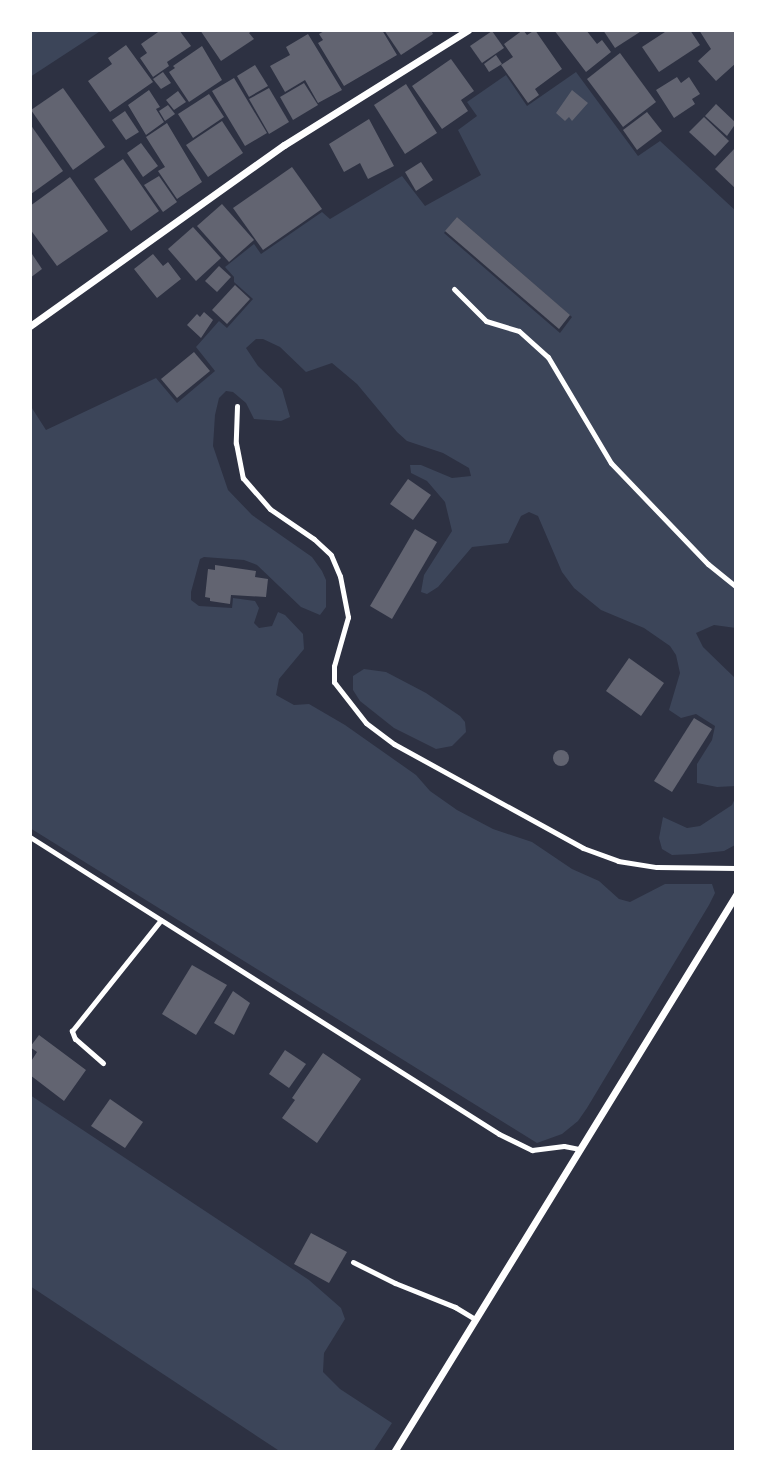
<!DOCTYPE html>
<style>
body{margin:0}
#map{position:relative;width:766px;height:1482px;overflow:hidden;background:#2d3142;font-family:"Playfair Display",serif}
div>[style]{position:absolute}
.green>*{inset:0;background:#3c4559}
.building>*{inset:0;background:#626471}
.round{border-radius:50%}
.service>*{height:5px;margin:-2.5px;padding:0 2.5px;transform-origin:2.5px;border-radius:2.5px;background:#fff}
.minor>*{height:7px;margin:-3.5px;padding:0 3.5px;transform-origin:3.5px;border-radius:3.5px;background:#fff}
span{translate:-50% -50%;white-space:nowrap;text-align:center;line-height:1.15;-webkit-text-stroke:7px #fff;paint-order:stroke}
.frame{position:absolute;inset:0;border:32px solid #fff;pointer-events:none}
</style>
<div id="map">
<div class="green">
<i style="clip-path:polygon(30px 30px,102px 30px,30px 77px)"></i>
<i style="clip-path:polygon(evenodd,576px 72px,638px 156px,660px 141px,736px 211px,736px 628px,714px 625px,696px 633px,703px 647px,736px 679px,736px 786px,717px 787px,697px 783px,697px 764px,712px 740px,715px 726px,696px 714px,681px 718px,669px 710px,680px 673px,676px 655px,670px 646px,644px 628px,601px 610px,574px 588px,562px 572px,538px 516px,529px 512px,521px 516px,508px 543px,472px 547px,438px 587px,427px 594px,421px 592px,424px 575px,452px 531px,445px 502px,427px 481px,411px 473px,410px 465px,421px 465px,452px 478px,471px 476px,469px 468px,443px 453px,407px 441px,397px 432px,357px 384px,332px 363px,306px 372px,280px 347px,263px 339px,256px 339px,246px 348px,258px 366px,282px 389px,290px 417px,281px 421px,254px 419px,246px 403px,233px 392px,226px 391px,219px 398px,215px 415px,213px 446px,228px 490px,252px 515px,312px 557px,322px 571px,326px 580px,326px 607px,320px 615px,301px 607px,257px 565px,244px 560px,204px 557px,200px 559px,191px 592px,191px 600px,199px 606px,232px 608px,233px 598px,255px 601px,259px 608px,254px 623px,259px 628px,272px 626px,278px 612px,285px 615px,303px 634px,304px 649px,279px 679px,276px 695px,294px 705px,309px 704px,345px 725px,416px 775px,430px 791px,457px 810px,493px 829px,532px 842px,572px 869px,599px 881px,619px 899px,630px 902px,665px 884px,712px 884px,715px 893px,709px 905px,587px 1108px,578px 1121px,562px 1134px,537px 1143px,30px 828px,30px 405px,46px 430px,156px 378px,177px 403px,215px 371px,196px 347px,219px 321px,227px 328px,253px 299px,234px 282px,234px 277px,225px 267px,254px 244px,261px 254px,322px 212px,330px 219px,402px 176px,425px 206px,481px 175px,458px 130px,477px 116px,467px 102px,506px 75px,527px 106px,576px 72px,457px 217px,572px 317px,560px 333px,444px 233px,457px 217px)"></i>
<i style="clip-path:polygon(364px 669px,386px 672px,426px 693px,460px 716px,465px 722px,466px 732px,452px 746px,436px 749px,394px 728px,360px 701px,353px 690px,353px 676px)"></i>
<i style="clip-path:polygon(736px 796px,735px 845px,724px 851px,694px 854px,672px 855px,662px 849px,659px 838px,663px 817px,687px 828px,700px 826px,732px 805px)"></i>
<i style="clip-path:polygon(30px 1095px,309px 1280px,341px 1308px,345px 1319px,324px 1353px,323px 1372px,340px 1389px,392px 1423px,373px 1452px,281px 1452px,30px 1286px)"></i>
</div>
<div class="building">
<i style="clip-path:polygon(161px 30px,179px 30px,191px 46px,167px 62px,169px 66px,153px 77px,140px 58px,147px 53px,141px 44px)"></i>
<i style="clip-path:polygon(200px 30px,219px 32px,253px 30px,249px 33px,254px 39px,221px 61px)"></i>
<i style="clip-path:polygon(326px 30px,382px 30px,397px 55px,344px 86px,318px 43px,323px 40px,319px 34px)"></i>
<i style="clip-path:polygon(384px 30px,431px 30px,433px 34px,401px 55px)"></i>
<i style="clip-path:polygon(523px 30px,527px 35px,535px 30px,562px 69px,535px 89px,539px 95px,528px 103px,501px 65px,513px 57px,504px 44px)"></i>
<i style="clip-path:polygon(554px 30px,586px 30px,597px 44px,602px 40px,611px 52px,586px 72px)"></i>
<i style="clip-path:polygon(603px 30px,643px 30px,615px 48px)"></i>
<i style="clip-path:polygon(668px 30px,690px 30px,700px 45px,659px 72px,642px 47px)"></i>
<i style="clip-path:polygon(699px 30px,736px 30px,736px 63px,716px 81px,698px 61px,711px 49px)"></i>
<i style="clip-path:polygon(492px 31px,504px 48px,482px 63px,470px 46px)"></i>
<i style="clip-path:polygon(308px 34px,342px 90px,318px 103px,305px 80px,285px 92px,270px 66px,290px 55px,286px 47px)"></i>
<i style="clip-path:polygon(126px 45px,153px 82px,110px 112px,88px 81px,112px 64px,108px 58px)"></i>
<i style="clip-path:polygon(202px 46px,222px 80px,189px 102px,169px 72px,175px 68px,173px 66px)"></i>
<i style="clip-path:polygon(620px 53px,656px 102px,623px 127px,587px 79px)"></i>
<i style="clip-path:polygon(496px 55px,502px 64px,489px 72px,484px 64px)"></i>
<i style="clip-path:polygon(451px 59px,474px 91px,461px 100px,468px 111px,442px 129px,412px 86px)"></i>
<i style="clip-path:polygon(255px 65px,268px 86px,249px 97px,237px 76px)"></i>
<i style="clip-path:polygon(163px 72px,171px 83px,161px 89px,153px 79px)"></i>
<i style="clip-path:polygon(677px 77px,681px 83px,689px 77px,700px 94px,692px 99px,695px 104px,674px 118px,656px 90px)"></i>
<i style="clip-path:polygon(234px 78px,267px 133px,245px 146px,212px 91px)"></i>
<i style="clip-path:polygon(304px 83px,318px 105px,293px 120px,280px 97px)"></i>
<i style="clip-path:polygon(406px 84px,437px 133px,405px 154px,374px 105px)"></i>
<i style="clip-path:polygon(63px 88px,105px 147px,73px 170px,31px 110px)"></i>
<i style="clip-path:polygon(269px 88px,289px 122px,269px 134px,249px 99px)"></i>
<i style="clip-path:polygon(149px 90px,160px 107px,156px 109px,164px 122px,146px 135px,128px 105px)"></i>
<i style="clip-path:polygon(572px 90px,588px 103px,572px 121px,569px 117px,565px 121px,556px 113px)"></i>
<i style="clip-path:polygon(178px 91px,186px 102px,174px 110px,166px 100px)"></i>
<i style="clip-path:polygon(209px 94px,224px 117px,193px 138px,178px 114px)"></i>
<i style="clip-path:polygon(716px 104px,736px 123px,727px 136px,705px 116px)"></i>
<i style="clip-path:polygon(168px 105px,175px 114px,165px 121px,159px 111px)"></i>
<i style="clip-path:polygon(125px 111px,139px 132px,126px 140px,112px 120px)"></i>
<i style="clip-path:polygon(647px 112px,662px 131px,637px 150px,623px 130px)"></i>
<i style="clip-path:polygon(704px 117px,729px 141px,715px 156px,689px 132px)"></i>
<i style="clip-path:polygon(369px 119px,394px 166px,368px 179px,360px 163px,344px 172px,329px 144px)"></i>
<i style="clip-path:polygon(222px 121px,243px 153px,208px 177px,186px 145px)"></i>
<i style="clip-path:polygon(167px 123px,202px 182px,177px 199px,158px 171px,165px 167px,146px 137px)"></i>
<i style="clip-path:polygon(30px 124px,63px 171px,31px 194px,30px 192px)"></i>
<i style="clip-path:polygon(141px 143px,158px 166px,143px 177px,127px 153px)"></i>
<i style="clip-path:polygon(736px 147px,736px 189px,715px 169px)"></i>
<i style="clip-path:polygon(123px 159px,159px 211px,131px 231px,94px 179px)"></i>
<i style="clip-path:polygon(421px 162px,433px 180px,416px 191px,405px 172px)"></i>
<i style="clip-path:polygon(292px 167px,322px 209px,263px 250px,233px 208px)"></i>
<i style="clip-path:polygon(159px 176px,177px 202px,163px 212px,144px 185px)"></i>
<i style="clip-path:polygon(70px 177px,108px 231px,57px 266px,30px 229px,30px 206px)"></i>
<i style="clip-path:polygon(222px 204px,254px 240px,229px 262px,197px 226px)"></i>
<i style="clip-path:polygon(457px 217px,570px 315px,559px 329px,445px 231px)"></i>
<i style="clip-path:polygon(193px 227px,221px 258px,196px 281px,168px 249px)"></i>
<i style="clip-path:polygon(30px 251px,42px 269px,30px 278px)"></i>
<i style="clip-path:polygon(153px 254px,163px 266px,168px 262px,181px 279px,157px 298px,134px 269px)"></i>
<i style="clip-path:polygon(219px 266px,231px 277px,217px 292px,205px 281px)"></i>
<i style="clip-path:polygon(235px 285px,250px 299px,227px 324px,212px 310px)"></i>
<i style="clip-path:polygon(204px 312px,213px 320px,201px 338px,187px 325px,197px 314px,200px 317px)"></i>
<i style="clip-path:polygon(194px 352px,210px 371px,177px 398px,161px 379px)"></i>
<i style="clip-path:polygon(408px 479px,431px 495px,413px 520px,390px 504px)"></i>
<i style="clip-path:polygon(415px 529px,437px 542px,392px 619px,370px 606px)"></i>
<i style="clip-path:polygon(215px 565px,256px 571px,255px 577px,268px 579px,266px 597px,231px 595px,230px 604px,210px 601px,210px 598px,205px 597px,208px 569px,215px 570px)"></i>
<i style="clip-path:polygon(629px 658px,664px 683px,641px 716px,606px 691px)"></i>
<i style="clip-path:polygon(694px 718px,712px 729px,672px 792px,654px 781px)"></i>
<i class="round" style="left:553px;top:750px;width:16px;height:16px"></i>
<i style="clip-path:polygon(192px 965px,227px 985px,196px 1035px,162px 1014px)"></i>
<i style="clip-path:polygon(233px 991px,250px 1003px,234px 1035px,214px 1023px)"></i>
<i style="clip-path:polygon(39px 1035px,86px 1070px,64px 1101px,30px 1075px,30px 1063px,37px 1052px,30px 1047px)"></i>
<i style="clip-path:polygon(285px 1050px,306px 1064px,289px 1088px,269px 1074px)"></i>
<i style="clip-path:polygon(323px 1053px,361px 1079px,317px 1143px,282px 1118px,295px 1100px,292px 1098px)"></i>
<i style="clip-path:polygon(110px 1099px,143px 1122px,125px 1148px,91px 1126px)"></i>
<i style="clip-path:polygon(311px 1233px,347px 1252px,329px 1283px,294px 1264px)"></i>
</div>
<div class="service">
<i style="left:454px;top:289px;width:45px;rotate:45deg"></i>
<i style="left:486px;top:321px;width:34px;rotate:17deg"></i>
<i style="left:519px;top:331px;width:39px;rotate:42deg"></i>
<i style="left:548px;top:357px;width:123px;rotate:59.3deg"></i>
<i style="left:611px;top:463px;width:140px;rotate:46.2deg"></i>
<i style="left:708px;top:564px;width:36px;rotate:39deg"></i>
<i style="left:237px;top:406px;width:37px;rotate:92deg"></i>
<i style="left:236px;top:443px;width:36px;rotate:79deg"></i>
<i style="left:243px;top:478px;width:41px;rotate:48.9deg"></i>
<i style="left:270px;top:509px;width:53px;rotate:34.3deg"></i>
<i style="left:314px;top:539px;width:23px;rotate:43deg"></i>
<i style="left:331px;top:555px;width:23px;rotate:67deg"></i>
<i style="left:340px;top:576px;width:42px;rotate:79deg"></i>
<i style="left:348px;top:617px;width:51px;rotate:105.9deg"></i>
<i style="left:334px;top:666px;width:16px;rotate:90deg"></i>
<i style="left:334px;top:682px;width:52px;rotate:52deg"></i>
<i style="left:366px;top:723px;width:35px;rotate:37deg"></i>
<i style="left:394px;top:744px;width:216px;rotate:28.8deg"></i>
<i style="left:583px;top:848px;width:37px;rotate:20deg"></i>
<i style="left:618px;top:861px;width:39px;rotate:9deg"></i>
<i style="left:657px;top:867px;width:79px;rotate:0.7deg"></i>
<i style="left:30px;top:837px;width:555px;rotate:32.34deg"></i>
<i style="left:499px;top:1134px;width:37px;rotate:26deg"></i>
<i style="left:532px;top:1150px;width:32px;rotate:-7deg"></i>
<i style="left:564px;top:1146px;width:15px;rotate:11deg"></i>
<i style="left:103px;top:1063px;width:37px;rotate:-139deg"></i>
<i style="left:75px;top:1039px;width:9px;rotate:-111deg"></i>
<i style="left:72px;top:1031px;width:142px;rotate:-51.3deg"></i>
<i style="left:353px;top:1262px;width:47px;rotate:26.6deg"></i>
<i style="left:395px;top:1283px;width:65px;rotate:21.8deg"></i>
<i style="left:455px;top:1307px;width:23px;rotate:31deg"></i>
</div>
<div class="minor">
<i style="left:30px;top:326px;width:312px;rotate:-35.5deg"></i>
<i style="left:284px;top:145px;width:217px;rotate:-32deg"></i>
<i style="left:394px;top:1452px;width:654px;rotate:-58.45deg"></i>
</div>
<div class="frame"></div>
</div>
